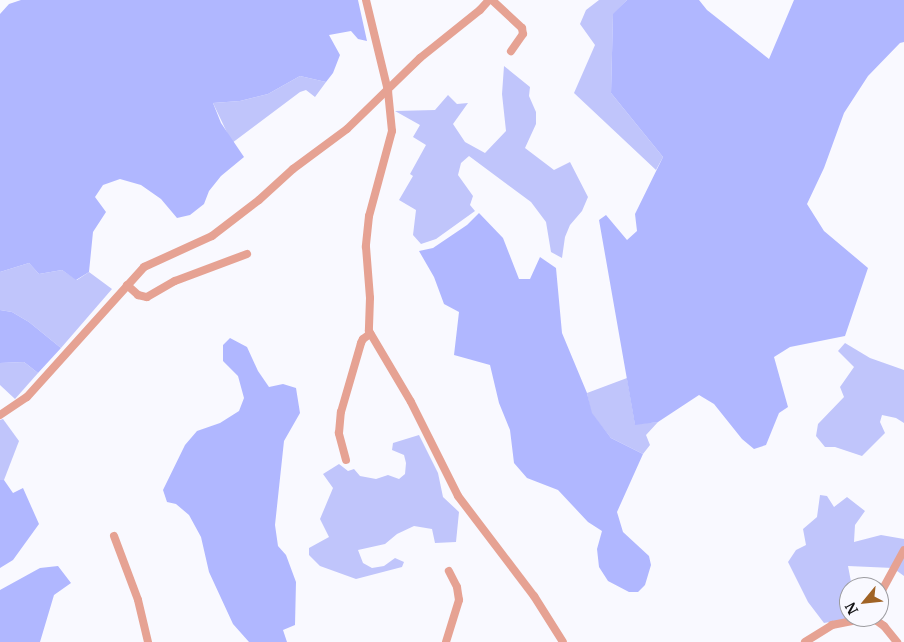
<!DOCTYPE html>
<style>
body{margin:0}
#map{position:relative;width:904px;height:642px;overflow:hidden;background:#f9f9ff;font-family:Merriweather,serif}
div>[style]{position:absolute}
.green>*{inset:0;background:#c0c5fb}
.forest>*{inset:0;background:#b0b7ff}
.minor>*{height:8px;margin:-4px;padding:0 4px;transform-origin:4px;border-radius:4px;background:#e6a293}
span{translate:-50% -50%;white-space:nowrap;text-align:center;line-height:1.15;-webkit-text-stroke:4.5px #f9f9ff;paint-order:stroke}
.north{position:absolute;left:839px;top:577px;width:50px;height:50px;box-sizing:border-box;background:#f9f9ff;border:1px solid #9c9ca0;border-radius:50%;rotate:242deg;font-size:14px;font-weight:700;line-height:20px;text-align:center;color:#101012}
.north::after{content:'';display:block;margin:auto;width:18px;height:22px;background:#a06326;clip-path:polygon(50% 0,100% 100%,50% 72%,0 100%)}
</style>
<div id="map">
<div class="green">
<i style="clip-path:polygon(599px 0,627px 0,613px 15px,611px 93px,663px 157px,656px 170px,574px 93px,595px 45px,580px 24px,586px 10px)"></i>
<i style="clip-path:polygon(504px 66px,530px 87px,529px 96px,536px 112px,536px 124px,525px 148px,554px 170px,570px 162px,588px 197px,582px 211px,570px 225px,565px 237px,562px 258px,551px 252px,546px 222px,531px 202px,469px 156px,461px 163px,458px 175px,473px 196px,470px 205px,475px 211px,436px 239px,421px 244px,413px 235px,416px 210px,399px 200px,413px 176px,410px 174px,426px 145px,413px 137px,420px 125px,395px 111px,435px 110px,448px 95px,457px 104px,468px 103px,453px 124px,465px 142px,485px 153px,506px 131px,502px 94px)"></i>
<i style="clip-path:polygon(300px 76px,326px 82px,315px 97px,306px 90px,300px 92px,232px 143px,213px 103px,240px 101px,268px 94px)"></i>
<i style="clip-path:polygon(29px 263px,39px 274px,62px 270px,77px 280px,89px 272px,112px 289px,61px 348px,29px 322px,12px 312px,0 310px,0 272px)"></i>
<i style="clip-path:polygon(845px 343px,870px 358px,904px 370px,904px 423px,896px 418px,882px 415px,880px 422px,885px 433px,862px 456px,835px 447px,825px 447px,816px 436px,818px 424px,844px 397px,840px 387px,854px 367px,838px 351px)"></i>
<i style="clip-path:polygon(24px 362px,38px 373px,15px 399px,0 385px,0 363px)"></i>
<i style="clip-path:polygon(627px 378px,635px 424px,658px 422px,646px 435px,650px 445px,643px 454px,611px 438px,591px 413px,587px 393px)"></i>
<i style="clip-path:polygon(3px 419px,19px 441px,4px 480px,0 480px,0 420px)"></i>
<i style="clip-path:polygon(419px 435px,438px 473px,443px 497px,459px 512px,456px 542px,435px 543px,432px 529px,414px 526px,397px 534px,385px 544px,358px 550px,363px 563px,372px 568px,384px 566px,395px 558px,404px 562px,402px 567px,356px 579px,320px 566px,309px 555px,309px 548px,329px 537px,320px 519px,333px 488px,323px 474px,339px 464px,348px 471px,354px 469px,360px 476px,376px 479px,388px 475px,399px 479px,405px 474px,406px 463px,404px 455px,392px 450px,393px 443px)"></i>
<i style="clip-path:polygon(820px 495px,827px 496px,834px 507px,847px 497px,865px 511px,855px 525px,854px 542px,881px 535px,904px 539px,904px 576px,893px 568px,848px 566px,852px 587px,849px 587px,849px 617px,859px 617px,824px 623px,808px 602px,788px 562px,796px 550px,806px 545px,803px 529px,817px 517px)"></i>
</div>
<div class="forest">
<i style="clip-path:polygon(21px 0,358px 0,367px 41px,358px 39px,351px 31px,329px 35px,340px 55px,333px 73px,326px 82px,300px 76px,268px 94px,240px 101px,213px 103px,221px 123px,244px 157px,221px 176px,209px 191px,204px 204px,190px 215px,177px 218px,161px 199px,141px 185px,120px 179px,103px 185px,95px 197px,106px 212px,93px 232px,89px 272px,76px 280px,62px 270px,39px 274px,29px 263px,0 272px,0 14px,9px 4px)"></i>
<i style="clip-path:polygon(627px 0,699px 0,707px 10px,769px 59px,794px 0,904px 0,904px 42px,900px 43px,868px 76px,844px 113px,824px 168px,807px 204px,824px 231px,868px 268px,845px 336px,790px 347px,774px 357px,788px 407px,779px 413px,766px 445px,754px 449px,742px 439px,714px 404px,699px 395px,658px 422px,635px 425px,599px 220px,606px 215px,627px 240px,637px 231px,635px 214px,663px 157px,611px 93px,613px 14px)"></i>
<i style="clip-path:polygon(479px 213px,503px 238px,519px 279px,530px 279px,540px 257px,556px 268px,562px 333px,587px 393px,592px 413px,611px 438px,643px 454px,617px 512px,623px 532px,649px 556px,651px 565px,645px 585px,638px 592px,629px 592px,608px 581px,599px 567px,597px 549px,602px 531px,588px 522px,558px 490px,527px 478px,514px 463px,510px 430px,499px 403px,490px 365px,454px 355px,459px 312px,444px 304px,434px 277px,419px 251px,433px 248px,467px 225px)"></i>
<i style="clip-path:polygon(0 310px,12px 312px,29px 322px,61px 348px,38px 373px,24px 362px,0 363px)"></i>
<i style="clip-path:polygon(230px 338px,247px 347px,258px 371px,269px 387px,283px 384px,296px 388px,300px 413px,284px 441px,275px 525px,278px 546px,286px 555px,296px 582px,295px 625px,283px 630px,287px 642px,249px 642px,233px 624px,209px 572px,201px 537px,189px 515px,176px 504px,167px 502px,163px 490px,185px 445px,197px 431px,220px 423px,239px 411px,244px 398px,238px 376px,223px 361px,223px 345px)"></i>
<i style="clip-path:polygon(0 480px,4px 480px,13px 493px,23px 488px,39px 524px,13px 560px,0 568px)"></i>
<i style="clip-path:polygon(58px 566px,71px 583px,54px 595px,40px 642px,0 642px,0 590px,40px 568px)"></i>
</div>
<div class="minor">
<i style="left:366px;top:0;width:94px;rotate:76.4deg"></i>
<i style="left:388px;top:91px;width:40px;rotate:84.3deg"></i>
<i style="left:392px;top:131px;width:88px;rotate:105.1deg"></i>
<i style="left:369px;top:216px;width:31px;rotate:96deg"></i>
<i style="left:366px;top:247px;width:51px;rotate:85.5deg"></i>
<i style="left:370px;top:298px;width:33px;rotate:92deg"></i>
<i style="left:369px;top:331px;width:82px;rotate:59.4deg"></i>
<i style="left:411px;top:402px;width:105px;rotate:63.4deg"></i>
<i style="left:458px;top:496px;width:126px;rotate:52.8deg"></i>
<i style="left:534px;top:596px;width:54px;rotate:57.8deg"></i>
<i style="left:492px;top:0;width:41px;rotate:43deg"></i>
<i style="left:522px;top:28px;width:6px;rotate:81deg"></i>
<i style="left:523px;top:34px;width:21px;rotate:125deg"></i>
<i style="left:127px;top:285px;width:15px;rotate:42deg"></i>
<i style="left:138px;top:295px;width:9px;rotate:13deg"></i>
<i style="left:147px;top:297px;width:32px;rotate:-30deg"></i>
<i style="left:175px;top:281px;width:77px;rotate:-20.6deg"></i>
<i style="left:0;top:415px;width:32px;rotate:-34deg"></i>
<i style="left:27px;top:397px;width:175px;rotate:-48deg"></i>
<i style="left:144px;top:267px;width:75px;rotate:-24.5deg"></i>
<i style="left:212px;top:236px;width:59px;rotate:-37.5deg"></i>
<i style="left:259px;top:200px;width:46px;rotate:-42.4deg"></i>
<i style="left:293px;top:169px;width:67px;rotate:-36.5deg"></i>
<i style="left:347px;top:129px;width:102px;rotate:-44.2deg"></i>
<i style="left:420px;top:58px;width:77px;rotate:-38.7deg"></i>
<i style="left:480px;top:10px;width:13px;rotate:-48deg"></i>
<i style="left:346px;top:460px;width:28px;rotate:-105deg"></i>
<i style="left:339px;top:433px;width:21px;rotate:-85deg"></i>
<i style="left:341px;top:412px;width:72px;rotate:-73.8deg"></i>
<i style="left:361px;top:343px;width:4px;rotate:-63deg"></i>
<i style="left:363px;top:339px;width:9px;rotate:-36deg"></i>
<i style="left:114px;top:536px;width:68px;rotate:69.4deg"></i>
<i style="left:138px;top:600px;width:43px;rotate:76.6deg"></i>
<i style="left:879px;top:596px;width:52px;rotate:-61.5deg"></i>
<i style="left:446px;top:642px;width:44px;rotate:-72.8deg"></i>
<i style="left:459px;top:600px;width:13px;rotate:-99deg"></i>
<i style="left:457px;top:587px;width:18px;rotate:-117deg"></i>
<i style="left:805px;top:642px;width:32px;rotate:-32deg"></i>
<i style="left:832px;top:625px;width:37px;rotate:-11deg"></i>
<i style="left:868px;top:618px;width:9px;rotate:18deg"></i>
<i style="left:877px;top:621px;width:9px;rotate:36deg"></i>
<i style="left:884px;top:626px;width:21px;rotate:51deg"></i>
</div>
<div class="north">N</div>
</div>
